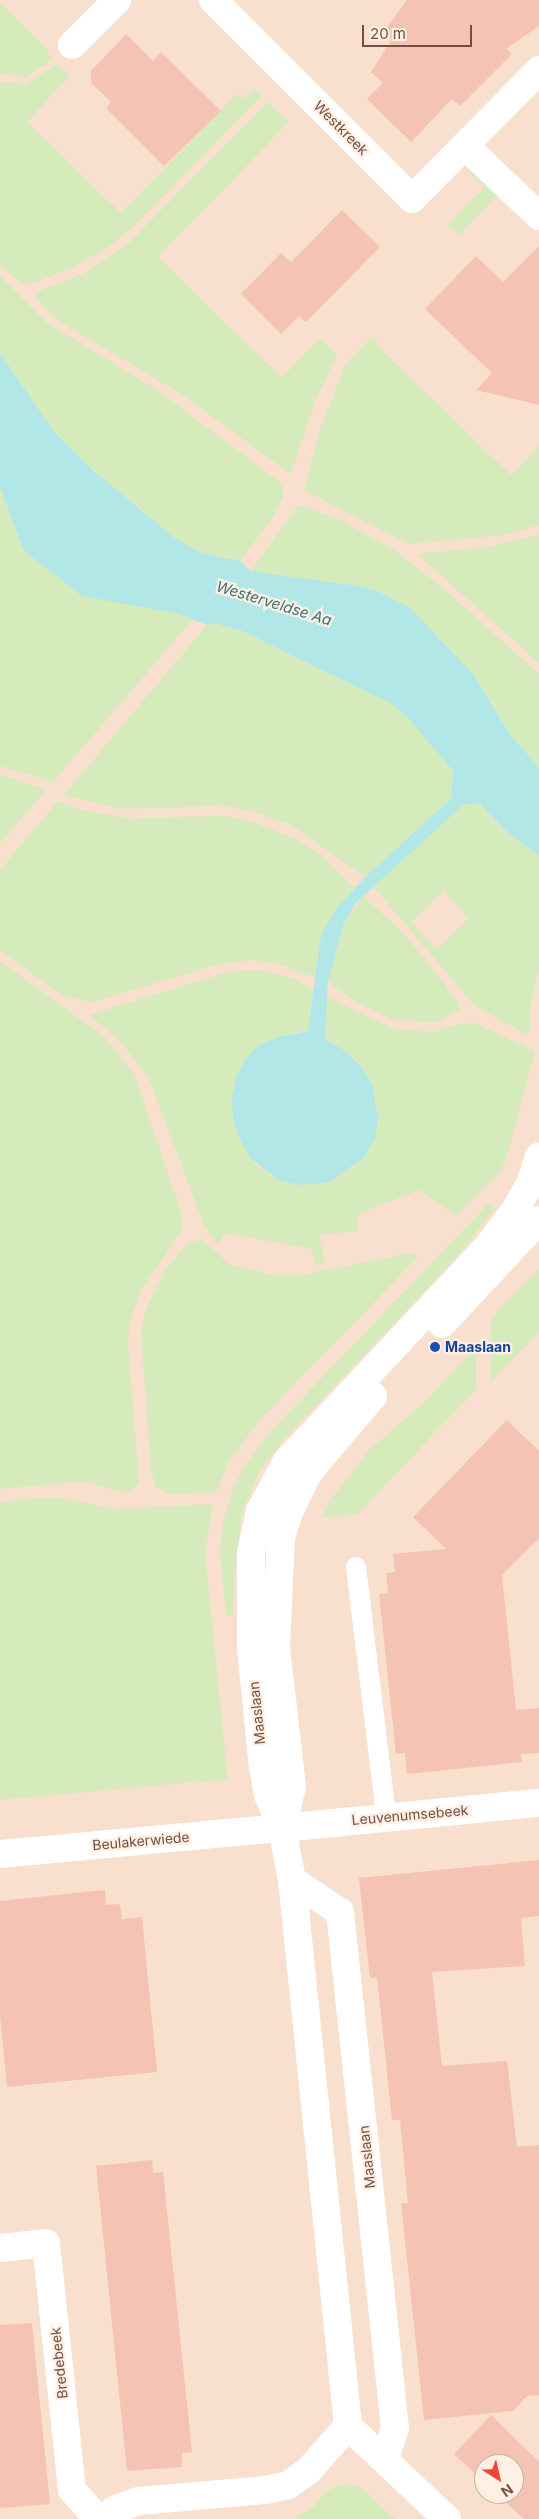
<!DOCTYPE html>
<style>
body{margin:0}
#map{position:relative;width:539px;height:2519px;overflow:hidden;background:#feecdd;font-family:Inter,sans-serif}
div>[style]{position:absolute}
.residential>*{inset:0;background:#f8dfce}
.green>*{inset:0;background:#d6ebbb}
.water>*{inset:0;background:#b1e8e7}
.building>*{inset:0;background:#f5c3b3}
.service>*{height:20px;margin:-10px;padding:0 10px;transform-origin:10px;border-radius:10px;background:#fff}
.minor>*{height:28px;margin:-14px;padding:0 14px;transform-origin:14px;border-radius:14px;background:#fff}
.tertiary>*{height:28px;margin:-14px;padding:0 14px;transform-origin:14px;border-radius:14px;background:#fff}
.dots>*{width:14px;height:14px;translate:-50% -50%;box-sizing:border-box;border:2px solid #fff0e4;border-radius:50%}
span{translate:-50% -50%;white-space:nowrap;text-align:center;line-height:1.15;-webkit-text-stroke:4.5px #fff0e4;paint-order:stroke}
.street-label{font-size:14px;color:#744e44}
.transit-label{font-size:14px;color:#164399;font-weight:700}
.left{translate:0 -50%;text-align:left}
.water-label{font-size:15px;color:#357474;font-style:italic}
.north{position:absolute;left:474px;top:2454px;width:50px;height:50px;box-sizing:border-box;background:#fff0e4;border:1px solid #c7afa4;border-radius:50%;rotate:145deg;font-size:14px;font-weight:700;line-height:20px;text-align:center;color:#744e44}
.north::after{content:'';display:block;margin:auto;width:18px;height:22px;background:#f14538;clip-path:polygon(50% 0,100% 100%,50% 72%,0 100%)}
.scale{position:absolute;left:362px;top:25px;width:110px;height:22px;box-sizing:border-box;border:2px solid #744e44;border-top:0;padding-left:6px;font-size:15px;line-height:18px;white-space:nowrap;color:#744e44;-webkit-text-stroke:4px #fff0e4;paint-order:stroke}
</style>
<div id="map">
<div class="residential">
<i style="clip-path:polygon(evenodd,0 0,539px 0,539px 2519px,0 2519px,0 0,484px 2464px,514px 2464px,514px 2494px,484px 2494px,484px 2464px)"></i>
</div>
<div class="green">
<i style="clip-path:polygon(0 3px,50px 52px,47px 54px,53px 59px,27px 77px,0 74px)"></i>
<i style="clip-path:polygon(57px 64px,70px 76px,27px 122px,121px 213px,237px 94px,243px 99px,254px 88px,262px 96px,134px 226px,110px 246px,71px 268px,33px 283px,22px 284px,0 265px,0 81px,25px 85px)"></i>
<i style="clip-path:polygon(268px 102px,289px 122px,158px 257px,282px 378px,320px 338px,337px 355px,316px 399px,292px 471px,289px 473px,184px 396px,56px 319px,35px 298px,39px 291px,85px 273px,128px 244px)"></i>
<i style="clip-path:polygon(469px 166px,499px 193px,459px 235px,448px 225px,485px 187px,467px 170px)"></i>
<i style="clip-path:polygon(0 276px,47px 323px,156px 389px,281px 483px,284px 494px,274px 516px,240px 561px,201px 553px,175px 538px,84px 462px,38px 413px,0 353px)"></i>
<i style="clip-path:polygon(373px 336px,383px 351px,511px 475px,539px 446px,539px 525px,504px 535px,408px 544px,304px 490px,322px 423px,346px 363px)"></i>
<i style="clip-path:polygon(0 487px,11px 510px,179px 614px,193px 619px,53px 782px,0 766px)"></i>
<i style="clip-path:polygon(302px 505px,344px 522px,390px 547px,437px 583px,539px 674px,539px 768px,510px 734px,487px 695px,377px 591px,251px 571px,298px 506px)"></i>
<i style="clip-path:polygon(539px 535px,539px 663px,417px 554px,488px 547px)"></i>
<i style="clip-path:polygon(214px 623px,242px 631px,392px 704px,410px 720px,453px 771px,451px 799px,365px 877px,291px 825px,249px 810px,222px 806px,120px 809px,64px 795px,207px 625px)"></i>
<i style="clip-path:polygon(0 774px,46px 790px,0 843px)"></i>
<i style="clip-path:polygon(58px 801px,85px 811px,129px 818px,226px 816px,248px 820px,296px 839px,319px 854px,355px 888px,337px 908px,320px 941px,315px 976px,311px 973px,310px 977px,277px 963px,253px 960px,224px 963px,92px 1002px,63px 996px,0 950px,0 870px)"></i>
<i style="clip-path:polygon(evenodd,479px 803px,509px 834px,539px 856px,539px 969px,530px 1009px,530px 1031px,525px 1034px,474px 1005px,373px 886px,463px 805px,479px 803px,444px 891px,469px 918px,437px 949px,411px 922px,444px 891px)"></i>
<i style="clip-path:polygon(363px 896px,402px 932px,426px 960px,460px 1005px,458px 1011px,437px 1022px,393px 1020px,354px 1001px,328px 982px,343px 926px)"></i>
<i style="clip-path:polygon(0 961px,103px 1036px,134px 1073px,183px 1218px,181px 1232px,142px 1289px,130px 1321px,128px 1344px,139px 1483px,130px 1492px,110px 1490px,87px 1481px,0 1489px)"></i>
<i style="clip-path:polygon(261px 970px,295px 979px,315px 991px,308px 1031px,293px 1033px,241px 1067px,233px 1088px,233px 1117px,245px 1150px,258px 1167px,279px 1180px,299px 1185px,328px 1183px,356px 1165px,375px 1138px,377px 1107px,373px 1087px,354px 1059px,325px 1039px,327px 997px,394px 1029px,433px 1032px,458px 1024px,474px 1023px,535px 1051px,508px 1153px,500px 1172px,457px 1216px,419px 1190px,358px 1214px,359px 1231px,319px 1235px,325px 1262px,315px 1265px,312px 1249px,225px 1233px,219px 1244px,211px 1236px,204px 1225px,148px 1077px,118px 1039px,89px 1015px,229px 972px)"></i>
<i style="clip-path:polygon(489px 1203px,495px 1208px,458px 1256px,287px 1436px,260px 1470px,242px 1512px,234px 1578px,233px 1615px,226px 1616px,220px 1551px,223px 1524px,232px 1491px,243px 1468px,270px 1432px)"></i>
<i style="clip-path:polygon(202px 1239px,229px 1264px,269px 1274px,305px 1274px,405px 1254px,419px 1256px,257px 1423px,228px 1464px,216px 1492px,169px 1494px,156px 1487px,151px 1469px,141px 1332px,146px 1310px,164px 1271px,186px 1245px)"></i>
<i style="clip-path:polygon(539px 1269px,539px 1332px,491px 1382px,491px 1318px)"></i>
<i style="clip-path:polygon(476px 1348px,476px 1389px,358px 1514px,322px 1518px,329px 1502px,369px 1450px,420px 1406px)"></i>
<i style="clip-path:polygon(56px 1497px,116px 1509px,213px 1504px,205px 1554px,228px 1779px,0 1800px,0 1502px)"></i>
<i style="clip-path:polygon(345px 2484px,360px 2487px,395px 2519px,297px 2519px,296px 2516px,309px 2511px,329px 2490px)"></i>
</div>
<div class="water">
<i style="clip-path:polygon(0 353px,52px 429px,95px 472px,175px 538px,201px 553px,240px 561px,251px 571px,358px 586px,377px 591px,410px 608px,473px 674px,510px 734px,539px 768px,539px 856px,509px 834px,479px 803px,463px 805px,355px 904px,343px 926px,328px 982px,325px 1039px,347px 1052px,361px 1067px,373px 1087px,378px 1117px,375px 1138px,364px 1158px,328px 1183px,299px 1185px,279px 1180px,251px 1159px,239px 1138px,233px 1117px,232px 1099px,236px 1077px,245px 1060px,258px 1046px,278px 1037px,308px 1031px,320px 941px,324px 929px,337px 908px,365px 877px,451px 799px,453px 771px,410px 720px,392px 704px,242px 631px,214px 623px,207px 625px,179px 614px,82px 596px,24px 551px,0 487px)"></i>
</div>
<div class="building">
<i style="clip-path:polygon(407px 0,539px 0,539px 26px,506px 49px,512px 54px,460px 106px,452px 99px,411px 142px,367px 99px,383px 83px,371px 72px,392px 39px,384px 31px)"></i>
<i style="clip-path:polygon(126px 34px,153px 61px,161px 52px,221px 111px,164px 166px,106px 108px,111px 102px,91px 83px,91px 71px)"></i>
<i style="clip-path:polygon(342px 210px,380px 247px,306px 322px,299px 316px,281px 334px,241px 294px,281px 253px,291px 262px)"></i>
<i style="clip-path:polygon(539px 246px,539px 405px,476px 390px,492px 373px,425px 309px,476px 256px,503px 282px)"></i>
<i style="clip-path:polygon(507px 1420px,539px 1451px,539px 1538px,502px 1575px,516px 1710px,539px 1708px,539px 1753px,521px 1754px,522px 1762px,407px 1774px,405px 1753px,396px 1754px,379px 1594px,388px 1593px,386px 1573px,395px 1572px,393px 1554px,446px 1549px,413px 1517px)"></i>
<i style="clip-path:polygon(539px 1860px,539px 1916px,521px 1918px,525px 1966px,432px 1972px,442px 2066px,507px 2061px,517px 2147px,539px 2145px,539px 2395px,527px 2396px,513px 2411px,424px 2420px,401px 2203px,408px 2203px,400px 2120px,392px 2120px,377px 1977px,370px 1978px,359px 1878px)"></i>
<i style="clip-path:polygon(105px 1890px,106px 1905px,120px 1904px,122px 1919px,142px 1917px,157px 2072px,7px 2087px,0 2014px,0 1901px)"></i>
<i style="clip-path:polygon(152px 2160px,153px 2173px,163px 2172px,192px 2452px,182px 2453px,182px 2467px,127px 2471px,96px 2166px)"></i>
<i style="clip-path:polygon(32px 2323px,50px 2504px,0 2508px,0 2325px)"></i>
<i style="clip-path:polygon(491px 2415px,539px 2462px,539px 2519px,524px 2519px,497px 2494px,514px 2494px,514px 2464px,484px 2464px,484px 2482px,454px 2454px)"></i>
</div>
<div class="service">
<i style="left:356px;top:1567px;width:251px;rotate:83.1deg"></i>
</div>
<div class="minor">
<i style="left:213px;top:0;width:281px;rotate:45deg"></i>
<i style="left:412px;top:199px;width:181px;rotate:-45.4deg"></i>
<i style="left:72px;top:45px;width:64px;rotate:-45deg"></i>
<i style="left:465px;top:146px;width:102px;rotate:43.4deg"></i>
<i style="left:292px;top:1880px;width:58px;rotate:33.7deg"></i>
<i style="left:340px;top:1912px;width:519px;rotate:83.92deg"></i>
<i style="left:395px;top:2428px;width:32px;rotate:108deg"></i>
<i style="left:0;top:2248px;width:46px;rotate:-6.2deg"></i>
<i style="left:46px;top:2243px;width:248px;rotate:84deg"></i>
<i style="left:72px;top:2490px;width:39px;rotate:48deg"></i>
<i style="left:107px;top:2519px;width:11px;rotate:-52deg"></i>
<i style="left:114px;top:2510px;width:27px;rotate:-20deg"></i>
<i style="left:139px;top:2501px;width:126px;rotate:-5deg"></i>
<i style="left:265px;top:2490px;width:24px;rotate:-12deg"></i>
<i style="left:288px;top:2485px;width:24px;rotate:-35deg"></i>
<i style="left:308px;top:2471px;width:60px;rotate:-48.4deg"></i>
<i style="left:447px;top:2519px;width:136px;rotate:-136.8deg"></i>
<i style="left:348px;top:2426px;width:549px;rotate:-95.86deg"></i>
<i style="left:292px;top:1880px;width:53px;rotate:-100.9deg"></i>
<i style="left:282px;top:1828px;width:258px;rotate:-5.6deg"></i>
</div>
<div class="tertiary">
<i style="left:442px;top:1324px;width:142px;rotate:-47deg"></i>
<i style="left:282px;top:1828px;width:36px;rotate:-113deg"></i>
<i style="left:268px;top:1795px;width:27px;rotate:-100deg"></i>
<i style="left:263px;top:1768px;width:121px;rotate:-95.7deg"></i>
<i style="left:251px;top:1648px;width:95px;rotate:-90deg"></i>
<i style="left:251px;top:1553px;width:43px;rotate:-77.9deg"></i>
<i style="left:260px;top:1511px;width:57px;rotate:-61.6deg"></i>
<i style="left:287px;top:1461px;width:294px;rotate:-46.9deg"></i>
<i style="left:488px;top:1246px;width:45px;rotate:-53.1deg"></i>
<i style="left:515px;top:1210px;width:30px;rotate:-60deg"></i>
<i style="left:530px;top:1184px;width:29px;rotate:-72deg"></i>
<i style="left:282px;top:1828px;width:43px;rotate:-76.6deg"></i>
<i style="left:292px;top:1786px;width:140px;rotate:-96.6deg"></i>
<i style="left:276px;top:1647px;width:110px;rotate:-87.4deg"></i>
<i style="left:281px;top:1537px;width:28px;rotate:-72deg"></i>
<i style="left:290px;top:1510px;width:41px;rotate:-64.1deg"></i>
<i style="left:308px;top:1473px;width:101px;rotate:-49.8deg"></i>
<i style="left:0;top:1854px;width:283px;rotate:-5.3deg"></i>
</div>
<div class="dots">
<i style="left:435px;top:1347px;background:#1a4fb4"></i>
</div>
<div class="street-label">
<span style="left:341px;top:128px;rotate:45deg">Westkreek</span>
<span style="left:257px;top:1713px;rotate:-96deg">Maaslaan</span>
<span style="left:410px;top:1815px;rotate:-5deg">Leuvenumsebeek</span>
<span style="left:141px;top:1841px;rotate:-5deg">Beulakerwiede</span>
<span style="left:367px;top:2157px;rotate:-96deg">Maaslaan</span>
<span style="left:59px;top:2363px;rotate:-96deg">Bredebeek</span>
</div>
<div class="transit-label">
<span class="left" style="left:445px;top:1347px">Maaslaan</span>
</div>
<div class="water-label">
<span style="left:274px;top:603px;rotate:17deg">Westerveldse Aa</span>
</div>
<div class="north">N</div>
<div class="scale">20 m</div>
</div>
